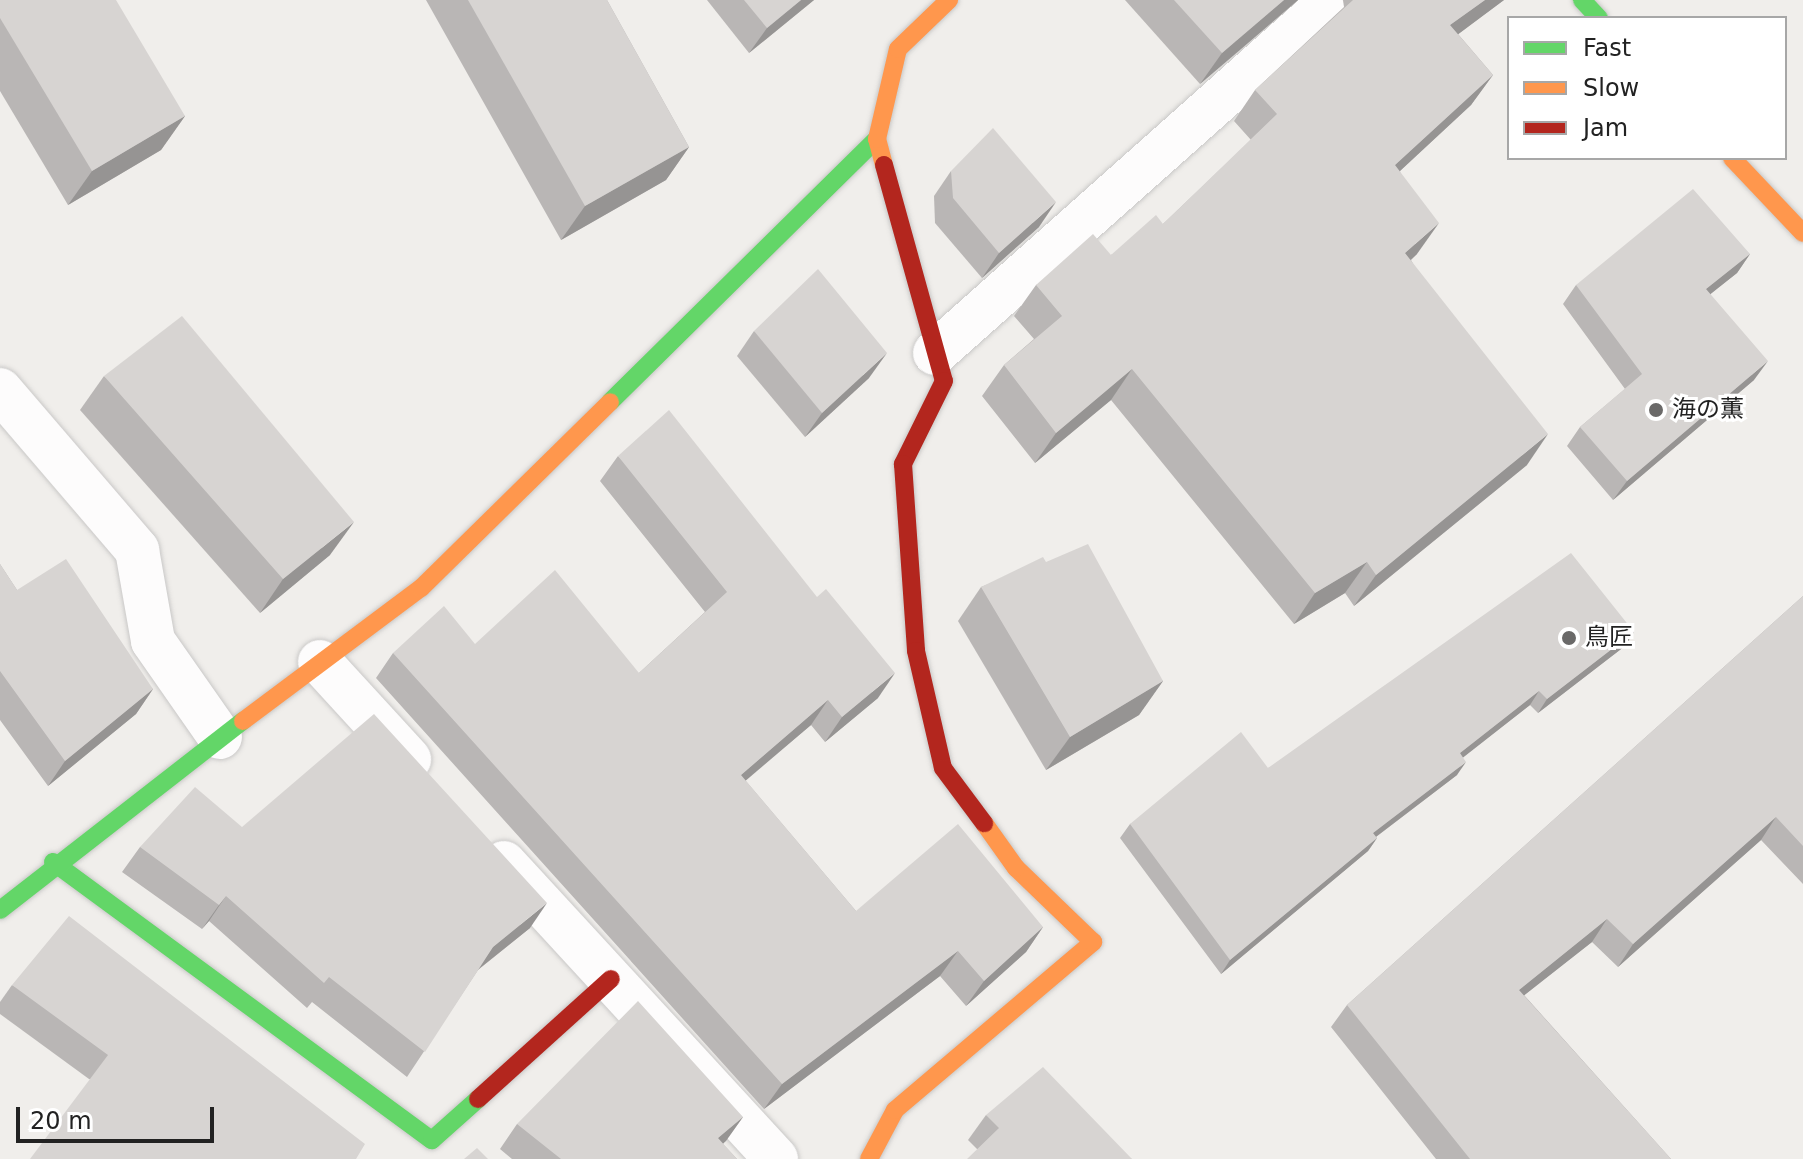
<!DOCTYPE html>
<meta charset="utf-8">
<style>
body{margin:0}
#map{position:relative;width:1803px;height:1159px;overflow:hidden;background:#f0eeeb;font-family:"DejaVu Sans","Noto Sans JP",sans-serif}
div>[style]{position:absolute}
.roads{filter:drop-shadow(0 0 2px #c9c8c7) drop-shadow(0 0 2px #c9c8c7)}
.street>*{height:44px;margin:-22px;padding:0 22px;transform-origin:22px;border-radius:22px;background:#fdfcfc}
.fast>*{height:18px;margin:-9px;padding:0 9px;transform-origin:9px;border-radius:9px;background:#63d668}
.slow>*{height:18px;margin:-9px;padding:0 9px;transform-origin:9px;border-radius:9px;background:#ff974d}
.jam>*{height:18px;margin:-9px;padding:0 9px;transform-origin:9px;border-radius:9px;background:#b3261e}
.wall>*{inset:0;background:#b9b6b5}
.shaded-wall>*{inset:0;background:#969493}
.building>*{inset:0;background:#d7d4d2}
.dots>*{width:22px;height:22px;translate:-50% -50%;box-sizing:border-box;border:4px solid #fff;border-radius:50%}
span{translate:-50% -50%;white-space:nowrap;text-align:center;line-height:1.15;-webkit-text-stroke:6px #fff;paint-order:stroke}
.poi-label{font-size:24px;color:#222}
.left{translate:0 -50%;text-align:left}
.legend{position:absolute;left:1507px;top:16px;width:280px;height:144px;box-sizing:border-box;background:#fff;border:2px solid #a7a7a7;margin:0;padding:10px 14px;list-style:none;font-size:24px;color:#222}
.legend li{display:flex;align-items:center;gap:16px;height:40px}
.legend b{width:40px;border:2px solid #a7a7a7}
.scale{position:absolute;left:16px;top:1107px;width:198px;height:36px;box-sizing:border-box;border:4px solid #222;border-top:0;padding-left:10px;font-size:24px;line-height:28px;white-space:nowrap;color:#222;-webkit-text-stroke:6px #fff;paint-order:stroke}
</style>
<div id="map">
<div class="roads">
<div class="street">
<i style="left:935px;top:353px;width:519px;rotate:-41.64deg"></i>
<i style="left:0;top:390px;width:211px;rotate:49.4deg"></i>
<i style="left:137px;top:550px;width:92px;rotate:80deg"></i>
<i style="left:153px;top:641px;width:117px;rotate:55.1deg"></i>
<i style="left:320px;top:662px;width:132px;rotate:47.5deg"></i>
<i style="left:504px;top:863px;width:402px;rotate:47.4deg"></i>
</div>
<div class="fast">
<i style="left:1582px;top:0;width:25px;rotate:47deg"></i>
<i style="left:610px;top:402px;width:375px;rotate:-44.6deg"></i>
<i style="left:53px;top:862px;width:470px;rotate:36.3deg"></i>
<i style="left:432px;top:1140px;width:62px;rotate:-41.7deg"></i>
<i style="left:0;top:910px;width:308px;rotate:-37.9deg"></i>
</div>
<div class="slow">
<i style="left:1732px;top:158px;width:103px;rotate:46.6deg"></i>
<i style="left:884px;top:165px;width:27px;rotate:-105deg"></i>
<i style="left:877px;top:139px;width:92px;rotate:-76.9deg"></i>
<i style="left:898px;top:49px;width:71px;rotate:-43.9deg"></i>
<i style="left:243px;top:721px;width:222px;rotate:-36.8deg"></i>
<i style="left:421px;top:588px;width:265px;rotate:-44.5deg"></i>
<i style="left:869px;top:1159px;width:55px;rotate:-62deg"></i>
<i style="left:895px;top:1110px;width:260px;rotate:-40.3deg"></i>
<i style="left:1093px;top:942px;width:107px;rotate:-136.1deg"></i>
<i style="left:1016px;top:868px;width:55px;rotate:-125.4deg"></i>
</div>
<div class="jam">
<i style="left:884px;top:165px;width:224px;rotate:74.5deg"></i>
<i style="left:944px;top:381px;width:93px;rotate:116.3deg"></i>
<i style="left:903px;top:464px;width:187px;rotate:86deg"></i>
<i style="left:916px;top:651px;width:120px;rotate:77deg"></i>
<i style="left:943px;top:768px;width:69px;rotate:53.3deg"></i>
<i style="left:478px;top:1099px;width:179px;rotate:-42.1deg"></i>
</div>
</div>
<div class="wall">
<i style="clip-path:polygon(0 0,185px 116px,161px 150px,68px 205px,0 91px)"></i>
<i style="clip-path:polygon(426px 0,607px 0,689px 147px,666px 180px,561px 240px)"></i>
<i style="clip-path:polygon(707px 0,814px 0,749px 53px)"></i>
<i style="clip-path:polygon(1125px 0,1298px 0,1200px 84px)"></i>
<i style="clip-path:polygon(1343px 0,1504px 0,1458px 34px,1493px 75px,1471px 105px,1400px 171px,1417px 254px,1411px 260px,1527px 465px,1354px 606px,1345px 593px,1294px 624px,1111px 400px,1035px 463px,982px 396px,1004px 365px,1034px 339px,1014px 316px,1036px 285px,1111px 255px,1163px 224px,1251px 140px,1234px 121px,1255px 90px,1344px 7px)"></i>
<i style="clip-path:polygon(951px 171px,1039px 227px,982px 278px,935px 223px,934px 196px)"></i>
<i style="clip-path:polygon(1750px 254px,1737px 273px,1710px 294px,1754px 380px,1613px 500px,1567px 446px,1580px 427px,1625px 389px,1563px 304px,1576px 285px)"></i>
<i style="clip-path:polygon(754px 331px,869px 378px,805px 437px,737px 356px)"></i>
<i style="clip-path:polygon(104px 376px,330px 555px,260px 613px,80px 410px)"></i>
<i style="clip-path:polygon(618px 456px,878px 698px,825px 742px,811px 725px,745px 780px,856px 911px,1043px 927px,1026px 952px,966px 1006px,940px 976px,764px 1109px,376px 678px,393px 653px,475px 644px,639px 673px,705px 612px,600px 481px)"></i>
<i style="clip-path:polygon(1046px 562px,1163px 681px,1139px 715px,1046px 770px,958px 621px,981px 587px)"></i>
<i style="clip-path:polygon(0 564px,17px 590px,153px 689px,136px 714px,48px 786px,0 720px)"></i>
<i style="clip-path:polygon(1803px 596px,1803px 884px,1761px 840px,1618px 967px,1592px 942px,1524px 995px,1671px 1159px,1436px 1159px,1331px 1027px,1347px 1005px)"></i>
<i style="clip-path:polygon(1634px 632px,1625px 646px,1538px 713px,1530px 705px,1463px 757px,1457px 775px,1376px 837px,1377px 838px,1368px 851px,1221px 974px,1120px 838px,1130px 824px,1268px 768px)"></i>
<i style="clip-path:polygon(242px 827px,530px 928px,478px 970px,407px 1077px,312px 1002px,307px 1008px,209px 921px,202px 929px,122px 872px,140px 847px)"></i>
<i style="clip-path:polygon(12px 985px,356px 1159px,89px 1079px,0 1014px,0 1002px)"></i>
<i style="clip-path:polygon(986px 1115px,1132px 1159px,977px 1149px,968px 1140px)"></i>
<i style="clip-path:polygon(743px 1117px,723px 1144px,737px 1159px,512px 1159px,500px 1149px,517px 1124px)"></i>
</div>
<div class="shaded-wall">
<i style="clip-path:polygon(801px 0,814px 0,749px 53px,767px 28px)"></i>
<i style="clip-path:polygon(1284px 0,1298px 0,1200px 84px,1222px 53px)"></i>
<i style="clip-path:polygon(1485px 0,1504px 0,1429px 56px,1450px 25px)"></i>
<i style="clip-path:polygon(1493px 75px,1471px 105px,1373px 196px,1395px 165px)"></i>
<i style="clip-path:polygon(185px 116px,161px 150px,68px 205px,92px 171px)"></i>
<i style="clip-path:polygon(689px 147px,666px 180px,561px 240px,585px 206px)"></i>
<i style="clip-path:polygon(1056px 202px,1039px 227px,982px 278px,999px 253px)"></i>
<i style="clip-path:polygon(1439px 223px,1417px 254px,1384px 284px,1405px 253px)"></i>
<i style="clip-path:polygon(1750px 254px,1737px 273px,1693px 308px,1706px 289px)"></i>
<i style="clip-path:polygon(887px 353px,869px 378px,805px 437px,822px 413px)"></i>
<i style="clip-path:polygon(1768px 361px,1754px 380px,1613px 500px,1627px 481px)"></i>
<i style="clip-path:polygon(1132px 369px,1111px 400px,1035px 463px,1056px 433px)"></i>
<i style="clip-path:polygon(1548px 434px,1527px 465px,1354px 606px,1376px 575px)"></i>
<i style="clip-path:polygon(354px 522px,330px 555px,260px 613px,283px 579px)"></i>
<i style="clip-path:polygon(1367px 562px,1345px 593px,1294px 624px,1315px 593px)"></i>
<i style="clip-path:polygon(1634px 632px,1625px 646px,1538px 713px,1547px 699px)"></i>
<i style="clip-path:polygon(895px 673px,878px 698px,825px 742px,842px 717px)"></i>
<i style="clip-path:polygon(1163px 681px,1139px 715px,1046px 770px,1070px 737px)"></i>
<i style="clip-path:polygon(153px 689px,136px 714px,48px 786px,65px 761px)"></i>
<i style="clip-path:polygon(1539px 691px,1530px 705px,1451px 767px,1460px 753px)"></i>
<i style="clip-path:polygon(828px 700px,811px 725px,723px 800px,741px 775px)"></i>
<i style="clip-path:polygon(1466px 762px,1457px 775px,1364px 846px,1373px 833px)"></i>
<i style="clip-path:polygon(1776px 817px,1761px 840px,1618px 967px,1633px 944px)"></i>
<i style="clip-path:polygon(1377px 838px,1368px 851px,1221px 974px,1230px 960px)"></i>
<i style="clip-path:polygon(226px 896px,209px 921px,202px 929px,219px 905px)"></i>
<i style="clip-path:polygon(547px 903px,530px 928px,475px 972px,493px 947px)"></i>
<i style="clip-path:polygon(1607px 919px,1592px 942px,1503px 1012px,1519px 990px)"></i>
<i style="clip-path:polygon(1043px 927px,1026px 952px,966px 1006px,984px 981px)"></i>
<i style="clip-path:polygon(958px 951px,940px 976px,764px 1109px,782px 1084px)"></i>
<i style="clip-path:polygon(743px 1117px,726px 1141px,705px 1159px,718px 1138px)"></i>
</div>
<div class="building">
<i style="clip-path:polygon(0 0,116px 0,185px 116px,92px 171px,0 18px)"></i>
<i style="clip-path:polygon(468px 0,607px 0,689px 147px,585px 206px)"></i>
<i style="clip-path:polygon(744px 0,801px 0,767px 28px)"></i>
<i style="clip-path:polygon(1174px 0,1284px 0,1222px 53px)"></i>
<i style="clip-path:polygon(1353px 0,1485px 0,1450px 25px,1493px 75px,1395px 165px,1439px 223px,1405px 253px,1548px 434px,1376px 575px,1367px 562px,1315px 593px,1132px 369px,1056px 433px,1004px 365px,1062px 316px,1036px 285px,1093px 234px,1111px 255px,1156px 215px,1163px 224px,1277px 114px,1255px 90px)"></i>
<i style="clip-path:polygon(993px 128px,1056px 202px,999px 253px,953px 198px,951px 171px)"></i>
<i style="clip-path:polygon(1693px 189px,1750px 254px,1706px 289px,1768px 361px,1627px 481px,1580px 427px,1642px 374px,1576px 285px)"></i>
<i style="clip-path:polygon(818px 269px,887px 353px,822px 413px,754px 331px)"></i>
<i style="clip-path:polygon(182px 316px,354px 522px,283px 579px,104px 376px)"></i>
<i style="clip-path:polygon(669px 410px,817px 597px,826px 589px,895px 673px,842px 717px,828px 700px,741px 775px,856px 911px,958px 824px,1043px 927px,984px 981px,958px 951px,782px 1084px,393px 653px,444px 606px,475px 644px,555px 570px,639px 673px,727px 592px,618px 456px)"></i>
<i style="clip-path:polygon(1088px 544px,1163px 681px,1070px 737px,981px 587px,1043px 557px,1046px 562px)"></i>
<i style="clip-path:polygon(1571px 553px,1634px 632px,1547px 699px,1539px 691px,1460px 753px,1466px 762px,1373px 833px,1377px 838px,1230px 960px,1130px 824px,1241px 732px,1268px 768px)"></i>
<i style="clip-path:polygon(66px 559px,153px 689px,65px 761px,0 671px,0 564px,17px 590px)"></i>
<i style="clip-path:polygon(1803px 596px,1803px 846px,1776px 817px,1633px 944px,1607px 919px,1519px 990px,1671px 1159px,1470px 1159px,1347px 1005px)"></i>
<i style="clip-path:polygon(374px 714px,547px 903px,493px 947px,425px 1052px,329px 977px,324px 983px,226px 896px,219px 905px,140px 847px,195px 787px,242px 827px)"></i>
<i style="clip-path:polygon(69px 916px,365px 1144px,356px 1159px,30px 1159px,108px 1055px,12px 985px)"></i>
<i style="clip-path:polygon(638px 1001px,743px 1117px,718px 1138px,737px 1159px,561px 1159px,517px 1124px)"></i>
<i style="clip-path:polygon(1043px 1067px,1132px 1159px,967px 1159px,999px 1128px,986px 1115px)"></i>
<i style="clip-path:polygon(477px 1148px,488px 1159px,464px 1159px)"></i>
</div>
<div class="dots">
<i style="left:1656px;top:410px;background:#6a6968"></i>
<i style="left:1569px;top:638px;background:#6a6968"></i>
</div>
<div class="poi-label">
<span class="left" style="left:1672px;top:410px">海の薫</span>
<span class="left" style="left:1585px;top:638px">鳥匠</span>
</div>
<ul class="legend">
<li><b style="height:10px;background:#63d668"></b>Fast</li>
<li><b style="height:10px;background:#ff974d"></b>Slow</li>
<li><b style="height:10px;background:#b3261e"></b>Jam</li>
</ul>
<div class="scale">20 m</div>
</div>
